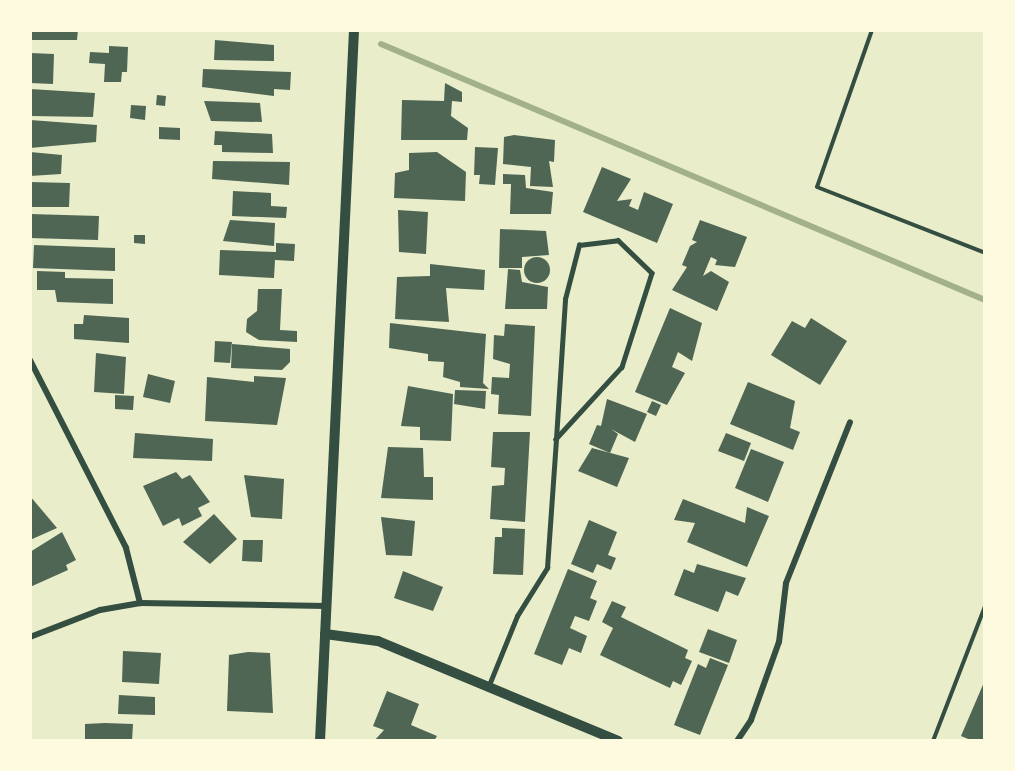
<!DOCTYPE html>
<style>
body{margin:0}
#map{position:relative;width:1015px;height:771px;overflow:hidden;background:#e9edc9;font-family:Overpass,sans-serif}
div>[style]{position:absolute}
.stream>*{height:6px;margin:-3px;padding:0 3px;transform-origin:3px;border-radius:3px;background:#a3b18a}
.building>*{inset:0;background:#4f6655}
.round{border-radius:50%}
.path>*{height:4px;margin:-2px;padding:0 2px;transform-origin:2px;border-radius:2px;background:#344e41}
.service>*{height:4.5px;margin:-2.25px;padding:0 2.25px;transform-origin:2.25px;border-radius:2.25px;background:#344e41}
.minor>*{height:6px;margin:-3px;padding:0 3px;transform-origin:3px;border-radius:3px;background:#344e41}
.tertiary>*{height:10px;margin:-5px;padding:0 5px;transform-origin:5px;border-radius:5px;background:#344e41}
span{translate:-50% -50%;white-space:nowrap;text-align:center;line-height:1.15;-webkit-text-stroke:5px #fefae0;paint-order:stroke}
.frame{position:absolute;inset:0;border:32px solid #fefae0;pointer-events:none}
</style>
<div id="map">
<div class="stream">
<i style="left:381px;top:44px;width:656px;rotate:22.97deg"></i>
</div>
<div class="building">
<i style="clip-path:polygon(30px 30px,78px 30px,77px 40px,30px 40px)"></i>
<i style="clip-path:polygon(215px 40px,274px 45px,274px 61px,214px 60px)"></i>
<i style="clip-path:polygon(109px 46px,128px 47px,127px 72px,122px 72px,121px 82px,104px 82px,105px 64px,89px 63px,90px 52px,109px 53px)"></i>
<i style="clip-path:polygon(30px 53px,54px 54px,53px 84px,30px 83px)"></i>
<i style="clip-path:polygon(203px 69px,291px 72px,290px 90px,274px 89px,274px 96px,202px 87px)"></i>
<i style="clip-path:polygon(445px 83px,462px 92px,462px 102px,452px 101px,451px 116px,468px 128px,467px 140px,401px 140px,402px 100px,444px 101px)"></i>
<i style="clip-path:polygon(30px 89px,95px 93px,93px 117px,30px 116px)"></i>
<i style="clip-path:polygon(157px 95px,166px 96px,165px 106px,156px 105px)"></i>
<i style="clip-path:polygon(204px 101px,260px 103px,262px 122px,211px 121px)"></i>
<i style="clip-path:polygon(131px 105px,146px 106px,145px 120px,130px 118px)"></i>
<i style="clip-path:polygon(30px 120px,97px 125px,96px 142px,30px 148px)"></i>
<i style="clip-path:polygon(159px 127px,180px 128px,180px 140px,159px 139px)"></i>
<i style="clip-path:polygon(215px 131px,272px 134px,273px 153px,222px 152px,222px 145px,214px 145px)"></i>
<i style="clip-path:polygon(514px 135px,555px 140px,554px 162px,549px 161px,553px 187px,530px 186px,531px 167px,503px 164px,504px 137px)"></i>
<i style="clip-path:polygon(475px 147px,498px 148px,495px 185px,479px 184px,480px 175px,474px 175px)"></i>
<i style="clip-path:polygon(30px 152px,62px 155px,61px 174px,30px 176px)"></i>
<i style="clip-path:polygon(437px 152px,466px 172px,465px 201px,394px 198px,395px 173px,409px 170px,409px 153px)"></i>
<i style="clip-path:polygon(213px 161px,290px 162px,289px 185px,212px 179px)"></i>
<i style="clip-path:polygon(602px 167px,631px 179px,617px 201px,632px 199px,629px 206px,638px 210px,644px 192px,673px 204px,657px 243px,583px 212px)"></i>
<i style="clip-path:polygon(503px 174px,525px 175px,526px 188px,553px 192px,551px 214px,510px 214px,511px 184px,503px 184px)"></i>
<i style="clip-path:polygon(30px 182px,70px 183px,69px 207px,30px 207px)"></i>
<i style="clip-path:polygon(233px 191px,271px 193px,271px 206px,287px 207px,286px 218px,232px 216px)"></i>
<i style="clip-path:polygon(398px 210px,428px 212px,426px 254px,399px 252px)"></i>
<i style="clip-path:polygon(30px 214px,99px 216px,98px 240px,30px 238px)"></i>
<i style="clip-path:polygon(230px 220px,275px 223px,274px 246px,223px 241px)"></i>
<i style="clip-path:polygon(700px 220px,747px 237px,735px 267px,715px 265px,717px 260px,711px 257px,708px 264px,703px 276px,711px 271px,729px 282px,717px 311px,672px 290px,687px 267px,682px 265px,690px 246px,697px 242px,692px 240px)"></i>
<i style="clip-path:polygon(500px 229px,546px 231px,549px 255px,522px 257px,522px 268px,499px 268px)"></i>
<i style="clip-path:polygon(134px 235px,145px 235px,145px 244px,134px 243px)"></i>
<i style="clip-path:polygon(276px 243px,295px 244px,294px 261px,275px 260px,274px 278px,219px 275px,220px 250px,276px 252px)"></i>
<i style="clip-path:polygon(34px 245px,115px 248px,115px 271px,33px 268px)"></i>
<i class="round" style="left:524px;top:257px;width:26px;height:26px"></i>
<i style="clip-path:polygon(430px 264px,485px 270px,484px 290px,446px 288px,449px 322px,395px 319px,397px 277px,430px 276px)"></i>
<i style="clip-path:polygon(508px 269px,520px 270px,522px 282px,548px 287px,547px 309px,505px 309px)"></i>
<i style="clip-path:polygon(37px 271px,65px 272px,65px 278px,113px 279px,113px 304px,57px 302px,55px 290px,37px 290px)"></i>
<i style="clip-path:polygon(258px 289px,282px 289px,280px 330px,297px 331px,297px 342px,259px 340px,246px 332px,247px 319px,257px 311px)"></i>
<i style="clip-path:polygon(670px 308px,702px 323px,692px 361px,678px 352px,672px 367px,685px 373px,667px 405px,635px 392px)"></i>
<i style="clip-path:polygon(84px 315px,129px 318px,129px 343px,74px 339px,74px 324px,83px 324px)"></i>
<i style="clip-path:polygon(811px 318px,847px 341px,820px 385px,771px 355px,792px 321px,805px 328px)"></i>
<i style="clip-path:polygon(390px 323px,486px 334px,483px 383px,489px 389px,460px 387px,460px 382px,443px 377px,444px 362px,428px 361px,428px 354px,389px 348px)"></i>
<i style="clip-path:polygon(505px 324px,535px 326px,531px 416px,498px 414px,499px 395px,491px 394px,492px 377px,509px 378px,510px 364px,493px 359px,494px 335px,504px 336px)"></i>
<i style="clip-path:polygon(215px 341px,232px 342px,230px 363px,214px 362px)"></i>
<i style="clip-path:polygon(232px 344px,290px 349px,290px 362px,282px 370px,231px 368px)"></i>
<i style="clip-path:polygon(96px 353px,126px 357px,124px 394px,94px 392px)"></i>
<i style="clip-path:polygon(148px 374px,175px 381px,170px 403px,143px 397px)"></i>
<i style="clip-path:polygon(254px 376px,286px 378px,277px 425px,205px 421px,207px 377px,254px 382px)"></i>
<i style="clip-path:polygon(748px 382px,795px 401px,790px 428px,800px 432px,793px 450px,730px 424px)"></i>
<i style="clip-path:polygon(408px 386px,453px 394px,451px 441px,420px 440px,420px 427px,401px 426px)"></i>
<i style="clip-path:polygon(455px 390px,486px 391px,485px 409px,454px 404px)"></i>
<i style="clip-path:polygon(115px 395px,134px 396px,133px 410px,115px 409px)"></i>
<i style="clip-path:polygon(607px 399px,647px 414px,635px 442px,611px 429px,618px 434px,610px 453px,589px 444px,597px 425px,601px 426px)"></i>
<i style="clip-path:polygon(652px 401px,661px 405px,656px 416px,647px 412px)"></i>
<i style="clip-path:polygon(493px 432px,530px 432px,525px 522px,490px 519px,492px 486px,504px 485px,505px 468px,491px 467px)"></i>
<i style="clip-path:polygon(135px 433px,213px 439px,212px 461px,133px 458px)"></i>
<i style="clip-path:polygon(726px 433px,751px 443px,744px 461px,718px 451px)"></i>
<i style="clip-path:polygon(388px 447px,423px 448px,424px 477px,433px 477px,433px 500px,381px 498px)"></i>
<i style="clip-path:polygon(592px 448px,629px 458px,617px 487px,578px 471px)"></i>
<i style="clip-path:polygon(751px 449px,784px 462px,768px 502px,735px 488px)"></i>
<i style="clip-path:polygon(176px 472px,182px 479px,190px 475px,210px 502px,198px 508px,202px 516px,182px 526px,179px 518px,163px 526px,143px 486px)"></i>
<i style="clip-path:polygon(244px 475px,284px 479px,282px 519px,251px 517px)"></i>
<i style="clip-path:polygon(30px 496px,57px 528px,30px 540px)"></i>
<i style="clip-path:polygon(683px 499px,745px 523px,747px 507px,769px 516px,747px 567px,687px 542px,695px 523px,674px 520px)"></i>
<i style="clip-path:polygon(214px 514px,237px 539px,210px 564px,183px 542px)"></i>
<i style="clip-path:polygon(381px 517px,415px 521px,412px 556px,386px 555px)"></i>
<i style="clip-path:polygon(589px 520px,617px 532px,608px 555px,616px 558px,611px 570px,597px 564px,593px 573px,571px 564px)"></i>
<i style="clip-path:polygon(502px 528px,525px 529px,523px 575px,493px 574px,495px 537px,502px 537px)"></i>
<i style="clip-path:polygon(62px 532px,76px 560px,66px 565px,68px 570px,30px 587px,30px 552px)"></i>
<i style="clip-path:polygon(243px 540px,263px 540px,262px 562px,242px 561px)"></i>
<i style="clip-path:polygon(697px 564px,746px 578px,738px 596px,726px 591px,718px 612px,674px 595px,684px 569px,694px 573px)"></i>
<i style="clip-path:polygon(568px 569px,597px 581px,590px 598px,597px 601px,589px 621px,575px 616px,570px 628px,587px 636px,581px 653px,569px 648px,562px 665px,534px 654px)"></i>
<i style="clip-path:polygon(403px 571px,443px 587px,433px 611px,394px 598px)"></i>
<i style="clip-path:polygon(612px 601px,626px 607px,621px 617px,688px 650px,685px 658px,692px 661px,681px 685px,673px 681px,670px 688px,600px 655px,613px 628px,602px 622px)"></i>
<i style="clip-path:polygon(708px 629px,737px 640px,729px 663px,699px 652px)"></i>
<i style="clip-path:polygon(123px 651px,161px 653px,159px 684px,122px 682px)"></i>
<i style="clip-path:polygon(248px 652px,270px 653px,273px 713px,227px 711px,229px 655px)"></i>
<i style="clip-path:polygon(710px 658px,728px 665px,700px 735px,674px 725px,698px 664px,706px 668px)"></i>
<i style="clip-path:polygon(985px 680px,985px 741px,973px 741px,961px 736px)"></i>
<i style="clip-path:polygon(387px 691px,419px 704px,411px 725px,437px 736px,434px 741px,374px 741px,384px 730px,373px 726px)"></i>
<i style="clip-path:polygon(119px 695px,155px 697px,155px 715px,118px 714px)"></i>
<i style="clip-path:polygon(105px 723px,133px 724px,132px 741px,85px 741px,85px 724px)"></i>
</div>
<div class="path">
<i style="left:872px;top:30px;width:166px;rotate:109.3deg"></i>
<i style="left:817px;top:187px;width:180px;rotate:21.4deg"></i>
<i style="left:933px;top:741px;width:145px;rotate:-68.9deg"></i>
</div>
<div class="service">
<i style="left:489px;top:685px;width:74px;rotate:-67.9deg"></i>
<i style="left:517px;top:616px;width:57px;rotate:-58deg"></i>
<i style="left:547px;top:568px;width:129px;rotate:-86deg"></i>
<i style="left:556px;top:439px;width:140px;rotate:-86.3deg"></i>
<i style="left:565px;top:299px;width:56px;rotate:-75.5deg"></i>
<i style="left:579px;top:245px;width:39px;rotate:-7deg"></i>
<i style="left:618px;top:240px;width:47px;rotate:44.1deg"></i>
<i style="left:652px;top:273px;width:99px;rotate:107.7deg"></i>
<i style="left:622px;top:367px;width:98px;rotate:132.5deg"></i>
</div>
<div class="minor">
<i style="left:30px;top:360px;width:211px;rotate:62.9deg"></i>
<i style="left:126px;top:548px;width:57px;rotate:75.7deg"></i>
<i style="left:30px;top:637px;width:75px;rotate:-21.1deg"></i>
<i style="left:100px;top:610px;width:41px;rotate:-9.9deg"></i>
<i style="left:140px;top:603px;width:186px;rotate:0.9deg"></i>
<i style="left:737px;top:741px;width:25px;rotate:-56deg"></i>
<i style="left:751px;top:720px;width:83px;rotate:-70.3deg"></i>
<i style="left:779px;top:642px;width:59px;rotate:-83.2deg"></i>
<i style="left:786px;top:583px;width:173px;rotate:-68.3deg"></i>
</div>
<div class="tertiary">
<i style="left:325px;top:634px;width:53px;rotate:7.5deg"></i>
<i style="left:378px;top:641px;width:260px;rotate:22.6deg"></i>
<i style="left:320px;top:741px;width:712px;rotate:-87.26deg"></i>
</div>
<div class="frame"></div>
</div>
